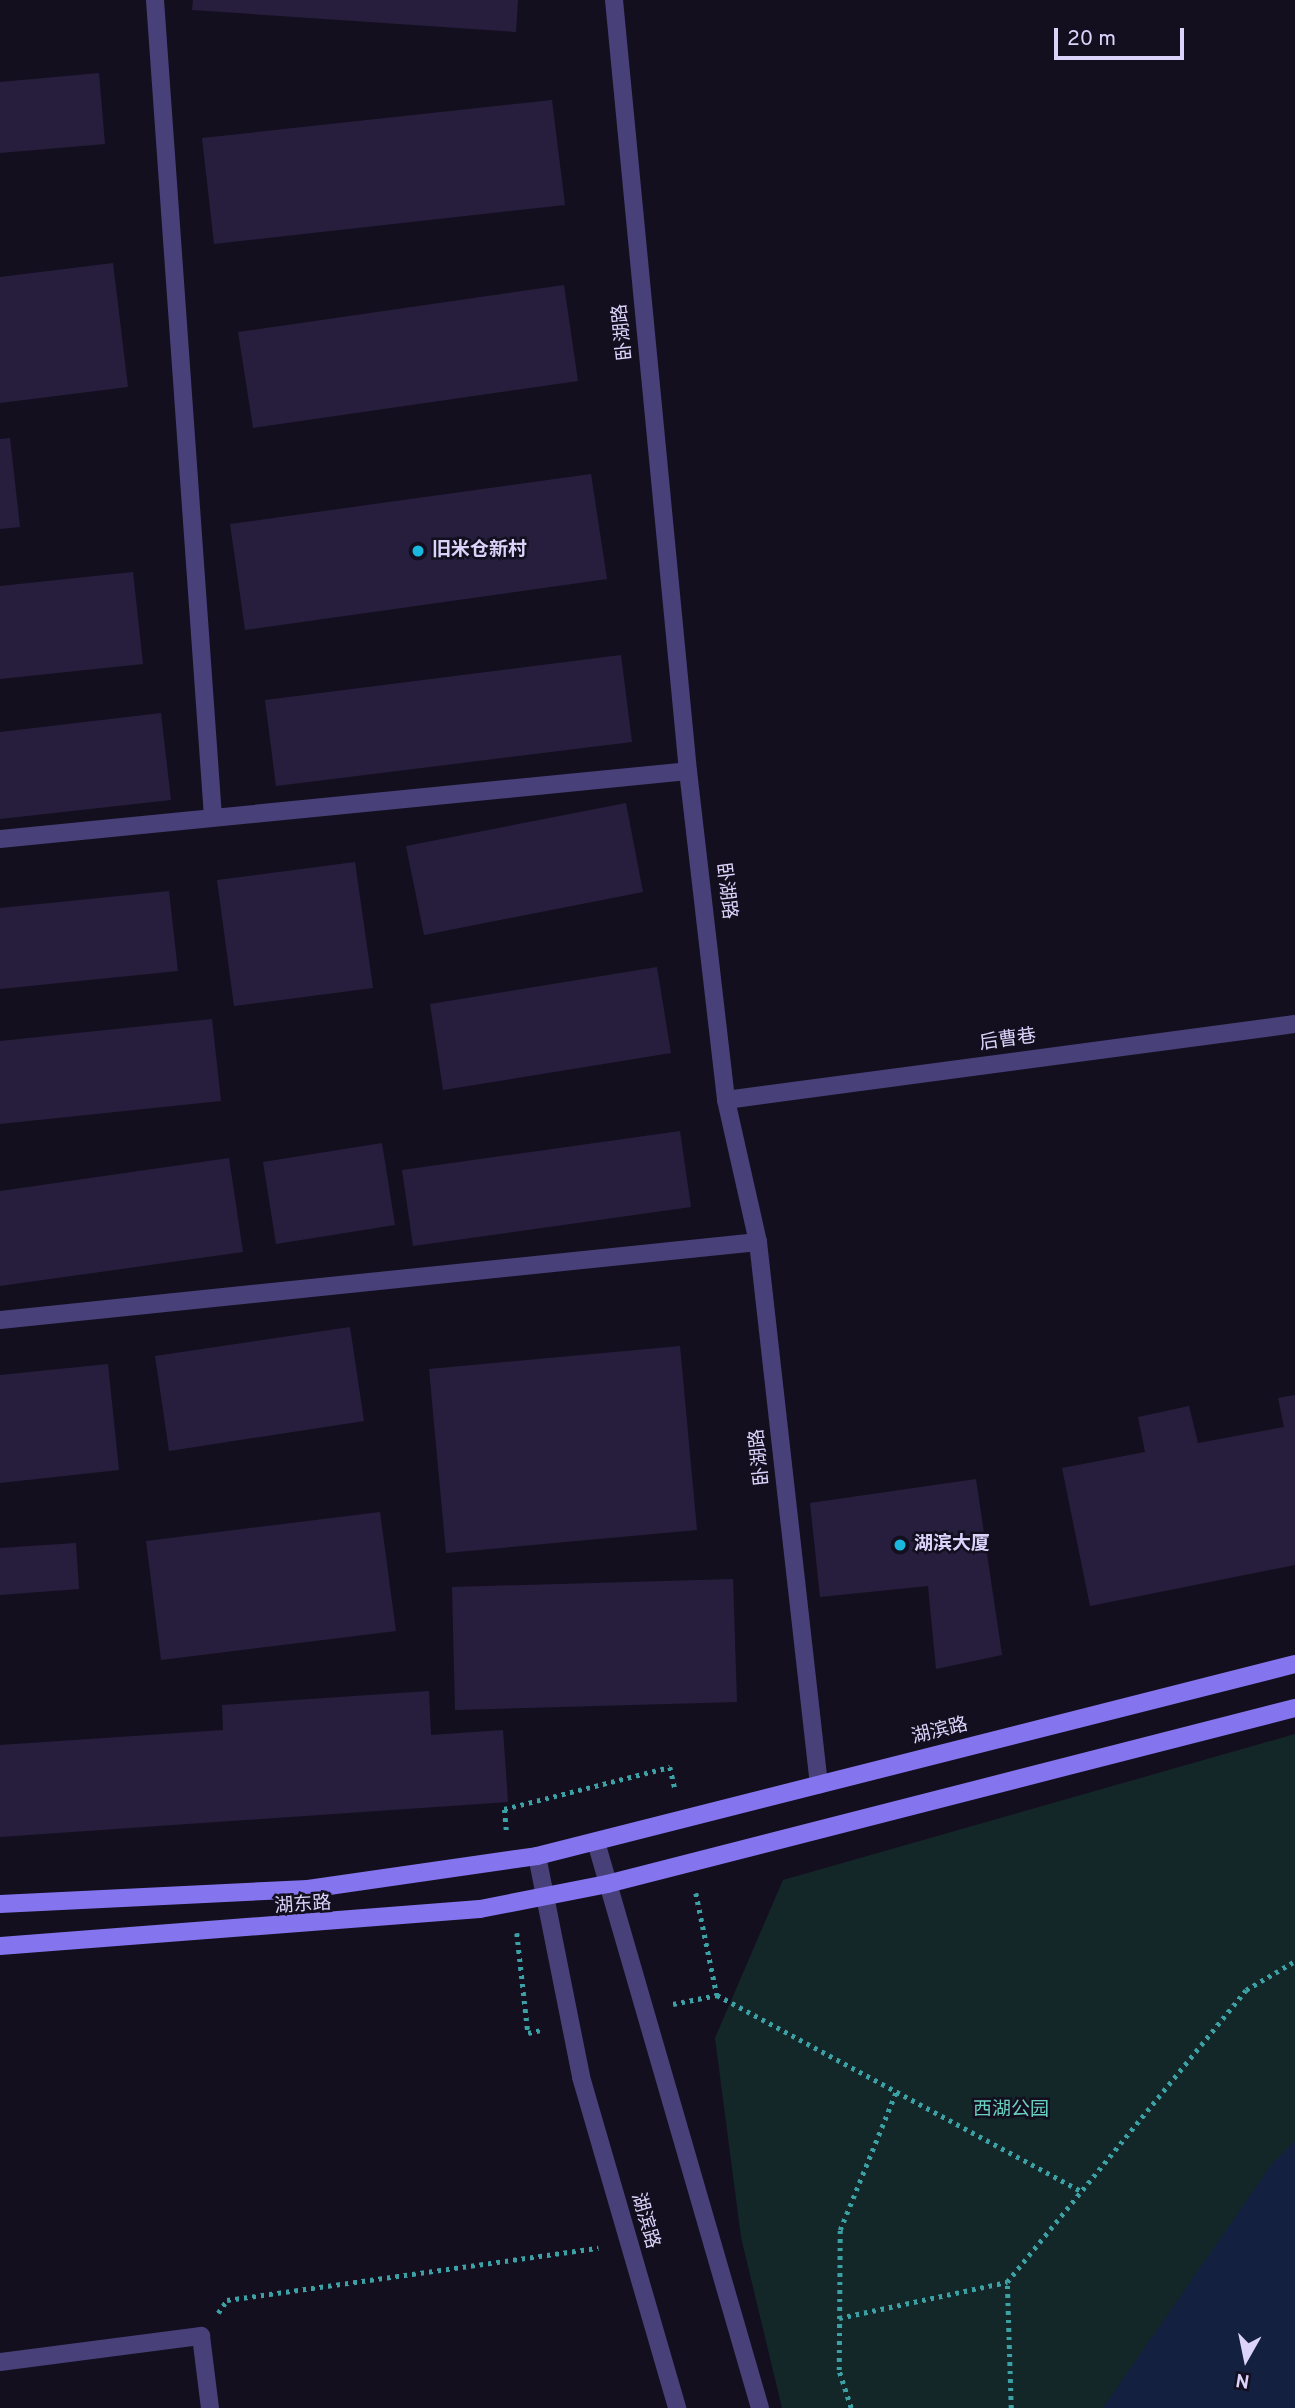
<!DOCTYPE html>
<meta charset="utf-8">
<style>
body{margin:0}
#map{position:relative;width:1295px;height:2408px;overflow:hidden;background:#140f1f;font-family:Overpass,"Noto Sans SC",sans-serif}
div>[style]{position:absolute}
.green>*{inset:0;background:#132729}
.water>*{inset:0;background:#132040}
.building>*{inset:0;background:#271e3e}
.path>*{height:4.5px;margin-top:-2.25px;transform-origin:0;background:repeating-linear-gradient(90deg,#3ca1a5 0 3.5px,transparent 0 8.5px)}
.service>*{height:18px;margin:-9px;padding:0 9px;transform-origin:9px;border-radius:9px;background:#484079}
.minor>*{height:18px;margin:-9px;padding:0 9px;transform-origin:9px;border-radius:9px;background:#484079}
.tertiary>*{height:18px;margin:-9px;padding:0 9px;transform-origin:9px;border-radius:9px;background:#484079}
.secondary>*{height:18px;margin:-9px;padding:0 9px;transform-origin:9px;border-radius:9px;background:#8475ef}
.dots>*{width:19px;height:19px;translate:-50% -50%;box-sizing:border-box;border:4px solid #140f1f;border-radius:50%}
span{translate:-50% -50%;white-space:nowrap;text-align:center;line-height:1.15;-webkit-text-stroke:5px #140f1f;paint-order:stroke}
.street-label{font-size:19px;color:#dbd3fa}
.poi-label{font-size:19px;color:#dbd3fa;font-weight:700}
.left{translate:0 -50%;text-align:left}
.park-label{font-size:19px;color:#68d1c1}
.north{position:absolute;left:1211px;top:2324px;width:70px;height:70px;-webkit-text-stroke:5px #140f1f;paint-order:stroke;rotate:189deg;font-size:19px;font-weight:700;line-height:28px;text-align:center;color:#dbd3fa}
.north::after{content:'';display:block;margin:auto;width:24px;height:32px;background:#dbd3fa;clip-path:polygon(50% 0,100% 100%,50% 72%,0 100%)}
.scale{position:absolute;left:1054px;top:28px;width:130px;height:32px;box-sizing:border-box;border:4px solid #dbd3fa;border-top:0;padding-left:9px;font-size:21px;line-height:24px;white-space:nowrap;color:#dbd3fa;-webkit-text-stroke:5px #140f1f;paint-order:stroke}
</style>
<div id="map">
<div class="green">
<i style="clip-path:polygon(1295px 1734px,1295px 2408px,782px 2408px,741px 2237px,715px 2038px,783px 1880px)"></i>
</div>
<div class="water">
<i style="clip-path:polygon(1295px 2141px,1295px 2408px,1103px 2408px,1272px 2164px)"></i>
</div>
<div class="building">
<i style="clip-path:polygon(193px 0,518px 0,516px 32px,192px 10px)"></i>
<i style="clip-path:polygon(99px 73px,105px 144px,0 153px,0 82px)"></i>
<i style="clip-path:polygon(552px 100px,565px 205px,214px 244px,202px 138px)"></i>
<i style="clip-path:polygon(113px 263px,128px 387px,0 403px,0 277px)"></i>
<i style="clip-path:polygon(564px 285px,578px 381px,253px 428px,238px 332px)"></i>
<i style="clip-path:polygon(10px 438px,20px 527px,0 529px,0 439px)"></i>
<i style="clip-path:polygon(591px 474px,607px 579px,245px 630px,230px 524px)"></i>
<i style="clip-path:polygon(133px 572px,143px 664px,0 679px,0 586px)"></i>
<i style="clip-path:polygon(621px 655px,632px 742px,276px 786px,265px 700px)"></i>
<i style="clip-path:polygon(161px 713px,171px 800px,0 819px,0 732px)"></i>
<i style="clip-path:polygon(626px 803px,643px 892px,424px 935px,406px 846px)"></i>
<i style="clip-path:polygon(355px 862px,373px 988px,234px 1006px,217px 880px)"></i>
<i style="clip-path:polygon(169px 891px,178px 971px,0 989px,0 908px)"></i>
<i style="clip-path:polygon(657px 967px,671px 1053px,443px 1090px,430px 1004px)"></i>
<i style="clip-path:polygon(212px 1019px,221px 1101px,0 1124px,0 1041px)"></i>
<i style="clip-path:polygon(680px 1131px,691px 1207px,413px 1246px,402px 1170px)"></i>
<i style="clip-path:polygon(382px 1143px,395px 1225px,276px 1244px,263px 1162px)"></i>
<i style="clip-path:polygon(229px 1158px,243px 1252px,0 1286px,0 1191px)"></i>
<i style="clip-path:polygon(350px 1327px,364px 1421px,169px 1451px,155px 1356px)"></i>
<i style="clip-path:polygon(680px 1346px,697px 1530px,446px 1553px,429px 1369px)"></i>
<i style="clip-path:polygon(108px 1364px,119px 1470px,0 1483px,0 1375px)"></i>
<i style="clip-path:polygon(1295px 1395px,1295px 1565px,1090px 1606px,1062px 1468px,1145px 1452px,1138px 1417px,1189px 1406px,1198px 1443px,1284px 1427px,1278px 1398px)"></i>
<i style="clip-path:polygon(976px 1479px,1002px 1655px,936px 1669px,928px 1586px,820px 1597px,810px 1503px)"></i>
<i style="clip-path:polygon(380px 1512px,396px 1631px,161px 1660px,146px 1541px)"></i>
<i style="clip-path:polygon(76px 1543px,79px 1589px,0 1595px,0 1548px)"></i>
<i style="clip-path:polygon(733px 1579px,737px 1702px,455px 1710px,452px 1587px)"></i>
<i style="clip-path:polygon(429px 1691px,431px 1735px,503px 1730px,508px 1802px,0 1837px,0 1745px,223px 1730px,222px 1705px)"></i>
</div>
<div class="path">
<i style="left:506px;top:1830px;width:21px;rotate:-95deg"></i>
<i style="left:504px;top:1809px;width:171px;rotate:-14.2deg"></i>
<i style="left:670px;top:1767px;width:22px;rotate:77deg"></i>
<i style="left:696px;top:1893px;width:104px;rotate:78.4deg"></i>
<i style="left:517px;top:1933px;width:101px;rotate:83.7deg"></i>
<i style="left:528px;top:2033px;width:13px;rotate:-13deg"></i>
<i style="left:673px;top:2004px;width:45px;rotate:-11.6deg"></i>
<i style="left:717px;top:1995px;width:413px;rotate:28.3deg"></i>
<i style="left:218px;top:2313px;width:16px;rotate:-55deg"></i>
<i style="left:227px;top:2300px;width:375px;rotate:-8deg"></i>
<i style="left:839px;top:2318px;width:172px;rotate:-12.1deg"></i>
<i style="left:851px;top:2408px;width:40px;rotate:-108deg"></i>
<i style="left:839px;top:2370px;width:140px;rotate:-89.6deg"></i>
<i style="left:840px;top:2230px;width:149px;rotate:-67.9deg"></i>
<i style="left:1011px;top:2408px;width:126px;rotate:-91.8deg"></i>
<i style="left:1007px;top:2282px;width:377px;rotate:-50.7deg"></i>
<i style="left:1246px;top:1990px;width:57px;rotate:-30.6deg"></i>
</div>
<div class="service">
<i style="left:0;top:839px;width:691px;rotate:-5.64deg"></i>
</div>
<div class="minor">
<i style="left:155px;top:0;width:819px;rotate:85.94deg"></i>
<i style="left:614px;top:0;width:775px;rotate:84.52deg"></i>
<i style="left:688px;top:771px;width:331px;rotate:83.4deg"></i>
<i style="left:726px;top:1100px;width:146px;rotate:77.3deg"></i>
<i style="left:758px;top:1242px;width:546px;rotate:83.59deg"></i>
<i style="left:726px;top:1100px;width:574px;rotate:-7.61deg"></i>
<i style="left:0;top:1320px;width:762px;rotate:-5.88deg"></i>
<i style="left:0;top:2362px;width:203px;rotate:-7.4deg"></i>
<i style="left:201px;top:2336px;width:73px;rotate:82.9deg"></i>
</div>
<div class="tertiary">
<i style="left:596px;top:1842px;width:589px;rotate:73.84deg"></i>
<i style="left:537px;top:1856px;width:225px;rotate:78.7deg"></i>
<i style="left:581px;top:2077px;width:345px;rotate:73.8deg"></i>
</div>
<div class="secondary">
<i style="left:0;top:1904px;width:308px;rotate:-2.8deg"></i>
<i style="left:308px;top:1889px;width:231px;rotate:-8.2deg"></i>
<i style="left:537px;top:1856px;width:782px;rotate:-14.21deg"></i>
<i style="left:0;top:1946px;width:481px;rotate:-4.4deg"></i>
<i style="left:480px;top:1909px;width:129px;rotate:-11.1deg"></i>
<i style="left:607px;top:1884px;width:710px;rotate:-14.35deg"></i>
</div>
<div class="dots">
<i style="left:418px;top:551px;background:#1ab7df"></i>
<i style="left:900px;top:1545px;background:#1ab7df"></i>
</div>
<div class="street-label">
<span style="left:624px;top:332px;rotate:-96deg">卧湖路</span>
<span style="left:725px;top:891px;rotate:83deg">卧湖路</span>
<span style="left:1008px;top:1041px;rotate:-8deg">后曹巷</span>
<span style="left:761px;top:1457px;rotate:-96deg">卧湖路</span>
<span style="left:940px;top:1732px;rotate:-14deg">湖滨路</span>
<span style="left:303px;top:1906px;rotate:-4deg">湖东路</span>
<span style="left:644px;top:2221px;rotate:74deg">湖滨路</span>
</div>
<div class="poi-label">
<span class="left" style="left:432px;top:551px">旧米仓新村</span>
<span class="left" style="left:914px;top:1545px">湖滨大厦</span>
</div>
<div class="park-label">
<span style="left:1011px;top:2111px">西湖公园</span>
</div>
<div class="north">N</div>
<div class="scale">20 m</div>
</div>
